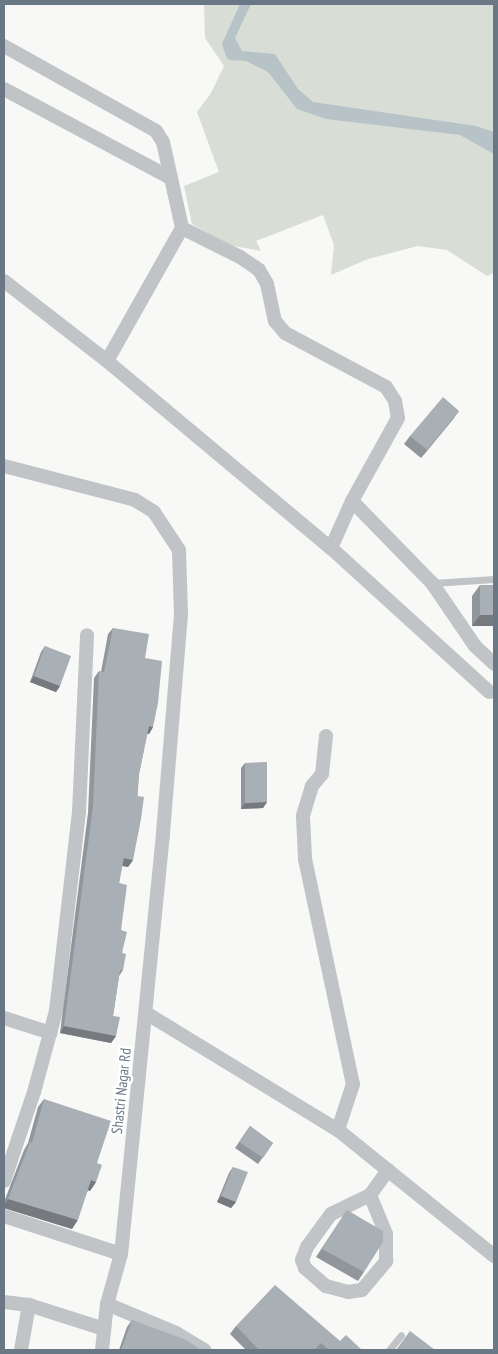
<!DOCTYPE html>
<style>
body{margin:0}
#map{position:relative;width:498px;height:1354px;overflow:hidden;background:#f8f8f6;font-family:"PT Sans Narrow",sans-serif}
div>[style]{position:absolute}
.green>*{inset:0;background:#d8ddd6}
.water>*{inset:0;background:#b8c3c7}
.service>*{height:7px;margin:-3.5px;padding:0 3.5px;transform-origin:3.5px;border-radius:3.5px;background:#c0c4c7}
.minor>*{height:14px;margin:-7px;padding:0 7px;transform-origin:7px;border-radius:7px;background:#c0c4c7}
.wall>*{inset:0;background:#90969c}
.shaded-wall>*{inset:0;background:#767a7f}
.building>*{inset:0;background:#a8afb5}
span{translate:-50% -50%;white-space:nowrap;text-align:center;line-height:1.15;-webkit-text-stroke:5px #fff;paint-order:stroke}
.street-label{font-size:15px;color:#6a7885}
.frame{position:absolute;inset:0;border:5px solid #6a7885;pointer-events:none}
</style>
<div id="map">
<div class="green">
<i style="clip-path:polygon(204px 4px,494px 4px,494px 273px,487px 276px,447px 250px,418px 246px,368px 259px,331px 275px,334px 245px,323px 215px,256px 241px,261px 251px,228px 245px,192px 224px,184px 186px,219px 172px,197px 112px,211px 93px,224px 66px,205px 38px)"></i>
</div>
<div class="water">
<i style="clip-path:polygon(240px 4px,251px 4px,235px 38px,242px 51px,275px 54px,298px 89px,313px 102px,476px 126px,494px 132px,494px 154px,460px 135px,326px 119px,297px 109px,268px 72px,246px 61px,229px 60px,226px 56px,222px 44px)"></i>
</div>
<div class="service">
<i style="left:433px;top:583px;width:61px;rotate:-3.8deg"></i>
<i style="left:389px;top:1350px;width:19px;rotate:-51deg"></i>
</div>
<div class="minor">
<i style="left:4px;top:46px;width:174px;rotate:29.2deg"></i>
<i style="left:156px;top:131px;width:13px;rotate:58deg"></i>
<i style="left:163px;top:142px;width:88px;rotate:77.5deg"></i>
<i style="left:182px;top:228px;width:65px;rotate:26.6deg"></i>
<i style="left:240px;top:257px;width:23px;rotate:34deg"></i>
<i style="left:259px;top:270px;width:16px;rotate:60deg"></i>
<i style="left:267px;top:284px;width:38px;rotate:78deg"></i>
<i style="left:275px;top:321px;width:16px;rotate:50deg"></i>
<i style="left:285px;top:333px;width:115px;rotate:28.1deg"></i>
<i style="left:386px;top:387px;width:17px;rotate:57deg"></i>
<i style="left:395px;top:401px;width:17px;rotate:80deg"></i>
<i style="left:398px;top:418px;width:95px;rotate:119deg"></i>
<i style="left:352px;top:501px;width:115px;rotate:45.7deg"></i>
<i style="left:432px;top:583px;width:76px;rotate:55.7deg"></i>
<i style="left:475px;top:646px;width:26px;rotate:43deg"></i>
<i style="left:4px;top:89px;width:189px;rotate:28.1deg"></i>
<i style="left:4px;top:281px;width:130px;rotate:37.8deg"></i>
<i style="left:107px;top:361px;width:292px;rotate:39.9deg"></i>
<i style="left:331px;top:548px;width:51px;rotate:-65.9deg"></i>
<i style="left:107px;top:361px;width:153px;rotate:-60.6deg"></i>
<i style="left:4px;top:466px;width:135px;rotate:14.5deg"></i>
<i style="left:135px;top:500px;width:22px;rotate:32deg"></i>
<i style="left:154px;top:512px;width:45px;rotate:56.7deg"></i>
<i style="left:179px;top:550px;width:64px;rotate:88.2deg"></i>
<i style="left:181px;top:614px;width:221px;rotate:94.7deg"></i>
<i style="left:163px;top:834px;width:422px;rotate:95.7deg"></i>
<i style="left:121px;top:1254px;width:52px;rotate:105.6deg"></i>
<i style="left:107px;top:1304px;width:46px;rotate:96.2deg"></i>
<i style="left:331px;top:548px;width:214px;rotate:42.3deg"></i>
<i style="left:326px;top:736px;width:38px;rotate:96deg"></i>
<i style="left:322px;top:774px;width:16px;rotate:130deg"></i>
<i style="left:312px;top:786px;width:31px;rotate:107deg"></i>
<i style="left:303px;top:816px;width:43px;rotate:87.3deg"></i>
<i style="left:305px;top:859px;width:230px;rotate:78deg"></i>
<i style="left:353px;top:1084px;width:48px;rotate:108.1deg"></i>
<i style="left:146px;top:1013px;width:225px;rotate:31.4deg"></i>
<i style="left:338px;top:1130px;width:201px;rotate:38.9deg"></i>
<i style="left:4px;top:1018px;width:49px;rotate:17.7deg"></i>
<i style="left:4px;top:1181px;width:94px;rotate:-71.4deg"></i>
<i style="left:34px;top:1092px;width:84px;rotate:-74.8deg"></i>
<i style="left:56px;top:1011px;width:200px;rotate:-83.4deg"></i>
<i style="left:79px;top:812px;width:177px;rotate:-87.4deg"></i>
<i style="left:370px;top:1195px;width:43px;rotate:154deg"></i>
<i style="left:331px;top:1214px;width:41px;rotate:126deg"></i>
<i style="left:307px;top:1247px;width:14px;rotate:111deg"></i>
<i style="left:302px;top:1260px;width:9px;rotate:69deg"></i>
<i style="left:305px;top:1268px;width:28px;rotate:41deg"></i>
<i style="left:326px;top:1286px;width:23px;rotate:15deg"></i>
<i style="left:348px;top:1292px;width:14px;rotate:-8deg"></i>
<i style="left:362px;top:1290px;width:38px;rotate:-50deg"></i>
<i style="left:386px;top:1261px;width:27px;rotate:-90deg"></i>
<i style="left:386px;top:1234px;width:42px;rotate:-112.3deg"></i>
<i style="left:370px;top:1195px;width:31px;rotate:-54deg"></i>
<i style="left:4px;top:1216px;width:123px;rotate:18deg"></i>
<i style="left:4px;top:1302px;width:25px;rotate:7deg"></i>
<i style="left:29px;top:1305px;width:79px;rotate:17.7deg"></i>
<i style="left:107px;top:1304px;width:75px;rotate:22.8deg"></i>
<i style="left:176px;top:1333px;width:33px;rotate:31deg"></i>
<i style="left:21px;top:1350px;width:46px;rotate:-79.9deg"></i>
</div>
<div class="wall">
<i style="clip-path:polygon(459px 411px,453px 419px,421px 458px,404px 444px,410px 436px)"></i>
<i style="clip-path:polygon(480px 585px,494px 585px,494px 626px,472px 626px,472px 596px)"></i>
<i style="clip-path:polygon(113px 628px,145px 658px,153px 727px,149px 734px,147px 734px,139px 774px,133px 860px,128px 867px,122px 866px,119px 883px,123px 970px,119px 976px,113px 1016px,116px 1036px,111px 1043px,60px 1033px,88px 813px,94px 678px,99px 671px,101px 672px,108px 634px)"></i>
<i style="clip-path:polygon(45px 646px,60px 686px,56px 692px,30px 682px,41px 652px)"></i>
<i style="clip-path:polygon(245px 763px,267px 802px,263px 808px,241px 809px,241px 768px)"></i>
<i style="clip-path:polygon(44px 1099px,97px 1163px,96px 1182px,90px 1191px,88px 1190px,72px 1229px,4px 1208px,4px 1202px,24px 1150px,28px 1143px,38px 1107px)"></i>
<i style="clip-path:polygon(250px 1126px,273px 1143px,258px 1164px,235px 1148px)"></i>
<i style="clip-path:polygon(233px 1167px,236px 1202px,231px 1208px,217px 1202px,229px 1173px)"></i>
<i style="clip-path:polygon(347px 1210px,364px 1272px,358px 1281px,316px 1257px)"></i>
<i style="clip-path:polygon(132px 1320px,198px 1350px,119px 1350px,127px 1327px)"></i>
<i style="clip-path:polygon(236px 1326px,340px 1341px,362px 1350px,246px 1350px,230px 1334px)"></i>
</div>
<div class="shaded-wall">
<i style="clip-path:polygon(459px 411px,453px 419px,421px 458px,427px 450px)"></i>
<i style="clip-path:polygon(480px 615px,494px 615px,494px 626px,472px 626px)"></i>
<i style="clip-path:polygon(34px 676px,60px 686px,56px 692px,30px 682px)"></i>
<i style="clip-path:polygon(149px 726px,153px 727px,149px 734px,144px 733px)"></i>
<i style="clip-path:polygon(267px 802px,263px 808px,241px 809px,245px 803px)"></i>
<i style="clip-path:polygon(124px 858px,133px 860px,128px 867px,119px 865px)"></i>
<i style="clip-path:polygon(64px 1026px,116px 1036px,111px 1043px,60px 1033px)"></i>
<i style="clip-path:polygon(91px 1180px,96px 1182px,90px 1191px,85px 1189px)"></i>
<i style="clip-path:polygon(221px 1196px,236px 1202px,231px 1208px,217px 1202px)"></i>
<i style="clip-path:polygon(8px 1199px,78px 1220px,72px 1229px,4px 1208px,4px 1205px)"></i>
</div>
<div class="building">
<i style="clip-path:polygon(443px 397px,459px 411px,427px 450px,410px 436px)"></i>
<i style="clip-path:polygon(480px 585px,494px 585px,494px 615px,480px 615px)"></i>
<i style="clip-path:polygon(113px 628px,149px 634px,145px 658px,162px 661px,158px 703px,153px 727px,149px 726px,139px 774px,137px 796px,144px 797px,141px 819px,133px 860px,124px 858px,119px 883px,127px 885px,121px 930px,127px 932px,122px 953px,126px 954px,123px 970px,120px 970px,113px 1016px,120px 1017px,116px 1036px,64px 1026px,93px 806px,99px 671px,104px 672px)"></i>
<i style="clip-path:polygon(45px 646px,71px 656px,60px 686px,34px 676px)"></i>
<i style="clip-path:polygon(267px 762px,267px 802px,245px 803px,245px 763px)"></i>
<i style="clip-path:polygon(44px 1099px,111px 1121px,97px 1163px,102px 1165px,96px 1182px,91px 1180px,78px 1220px,8px 1199px,30px 1142px,32px 1143px)"></i>
<i style="clip-path:polygon(250px 1126px,273px 1143px,263px 1158px,239px 1142px)"></i>
<i style="clip-path:polygon(233px 1167px,248px 1172px,236px 1202px,221px 1196px)"></i>
<i style="clip-path:polygon(347px 1210px,383px 1231px,383px 1242px,364px 1272px,322px 1249px)"></i>
<i style="clip-path:polygon(275px 1285px,340px 1341px,346px 1335px,362px 1350px,329px 1350px,321px 1343px,314px 1350px,259px 1350px,236px 1326px)"></i>
<i style="clip-path:polygon(132px 1320px,184px 1339px,199px 1348px,198px 1350px,121px 1350px)"></i>
<i style="clip-path:polygon(410px 1331px,435px 1350px,396px 1350px)"></i>
</div>
<div class="street-label">
<span style="left:121px;top:1091px;rotate:-84deg">Shastri Nagar Rd</span>
</div>
<div class="frame"></div>
</div>
